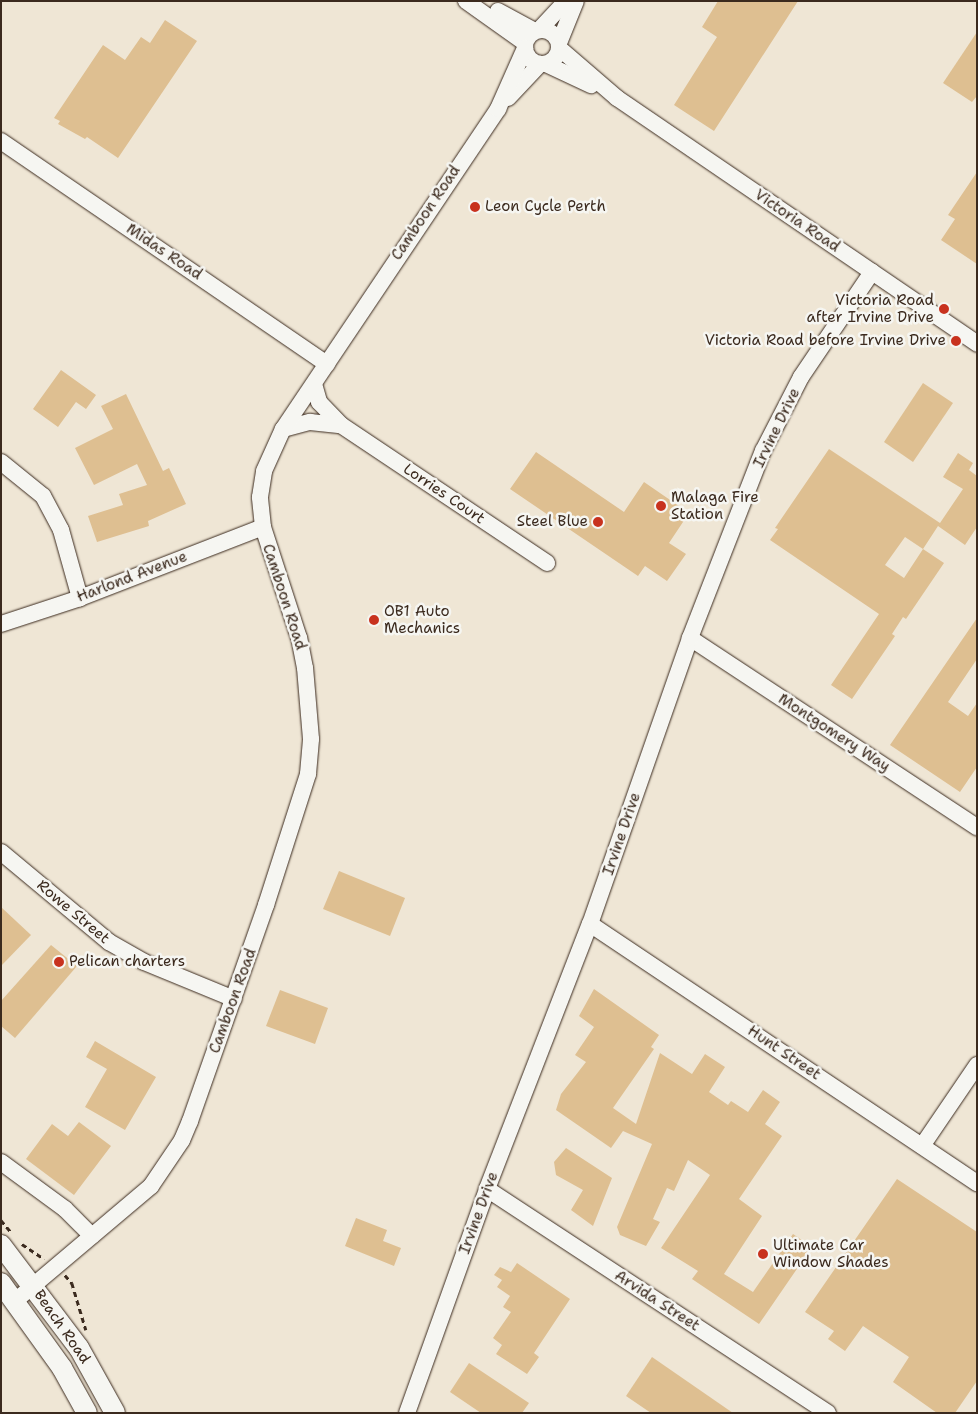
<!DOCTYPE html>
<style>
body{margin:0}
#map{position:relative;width:978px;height:1414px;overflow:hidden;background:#f6f6f2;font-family:"Shantell Sans",sans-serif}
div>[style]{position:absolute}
.built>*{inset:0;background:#efe6d5}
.building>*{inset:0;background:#debf91}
.path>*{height:2.5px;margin-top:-1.25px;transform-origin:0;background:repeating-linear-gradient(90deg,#3b2a1e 0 5px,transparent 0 9px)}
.roads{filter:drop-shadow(0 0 1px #3b2a1e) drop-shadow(0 0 1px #3b2a1e)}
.minor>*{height:16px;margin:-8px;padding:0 8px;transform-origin:8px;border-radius:8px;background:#f6f6f2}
.minor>.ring{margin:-8px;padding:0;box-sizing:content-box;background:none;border:16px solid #f6f6f2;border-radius:50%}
.major>*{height:20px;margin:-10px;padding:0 10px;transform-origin:10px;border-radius:10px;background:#f6f6f2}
.dots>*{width:14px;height:14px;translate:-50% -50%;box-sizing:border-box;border:2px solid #f6f6f2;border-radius:50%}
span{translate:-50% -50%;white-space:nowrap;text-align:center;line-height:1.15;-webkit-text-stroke:5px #f6f6f2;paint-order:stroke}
.poi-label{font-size:15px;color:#3b2a1e}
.left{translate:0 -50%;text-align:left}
.right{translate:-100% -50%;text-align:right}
.street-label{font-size:15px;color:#3b2a1e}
.frame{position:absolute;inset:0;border:2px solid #3b2a1e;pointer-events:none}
</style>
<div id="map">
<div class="built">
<i style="clip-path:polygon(1px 1px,977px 1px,977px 1413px,1px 1413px)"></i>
</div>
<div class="building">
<i style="clip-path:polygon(718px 1px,798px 1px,714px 131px,674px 105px,717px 37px,702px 27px)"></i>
<i style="clip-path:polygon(165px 20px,197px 41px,118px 158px,87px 137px,85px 139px,58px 124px,60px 121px,54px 118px,103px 45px,125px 60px,141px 37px,150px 43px)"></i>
<i style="clip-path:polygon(977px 32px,977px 96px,972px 102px,943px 83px)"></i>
<i style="clip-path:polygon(977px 172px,977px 264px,941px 240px,955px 219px,948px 215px)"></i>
<i style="clip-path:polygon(61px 370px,96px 395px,86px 409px,76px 402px,58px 427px,33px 409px)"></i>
<i style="clip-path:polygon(923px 383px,953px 403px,913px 462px,884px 442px)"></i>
<i style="clip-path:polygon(126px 394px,163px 471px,169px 468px,186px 504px,148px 521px,149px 526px,97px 542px,88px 516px,123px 505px,119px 494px,147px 485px,137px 464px,94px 485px,75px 448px,113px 429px,101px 406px)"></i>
<i style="clip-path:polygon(evenodd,829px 449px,940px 523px,963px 489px,943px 477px,958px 453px,973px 463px,969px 470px,977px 476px,977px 527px,965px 545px,938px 526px,923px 549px,944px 563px,906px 619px,903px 617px,892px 634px,895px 636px,852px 699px,831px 685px,879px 614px,770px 540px,778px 529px,775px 528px,829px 449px,905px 537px,923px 549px,904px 578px,885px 565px,905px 537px)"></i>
<i style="clip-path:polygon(536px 452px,624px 512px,644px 482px,689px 513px,669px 543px,686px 554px,667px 581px,645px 566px,638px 576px,510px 489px)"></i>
<i style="clip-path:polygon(977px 618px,977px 659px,948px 702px,968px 716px,977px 703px,977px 767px,960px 792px,890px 745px)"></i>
<i style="clip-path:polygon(339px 871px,405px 898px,390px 936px,323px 909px)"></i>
<i style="clip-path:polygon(1px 907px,31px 935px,1px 966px)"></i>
<i style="clip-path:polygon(51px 945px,77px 966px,15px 1038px,1px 1026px,1px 1001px)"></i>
<i style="clip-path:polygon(594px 989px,659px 1035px,651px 1047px,654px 1049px,613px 1108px,636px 1124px,660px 1053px,692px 1074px,705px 1054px,725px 1067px,709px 1092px,728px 1105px,731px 1101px,748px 1112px,763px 1090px,780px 1102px,765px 1124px,782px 1136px,739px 1199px,762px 1216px,724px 1274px,753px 1292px,793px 1234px,812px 1247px,759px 1324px,692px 1279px,698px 1271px,661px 1248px,710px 1175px,688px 1160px,674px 1191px,667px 1188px,653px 1219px,660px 1222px,646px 1246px,620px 1235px,617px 1227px,652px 1144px,623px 1131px,611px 1148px,556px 1110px,561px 1094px,586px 1062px,575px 1055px,594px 1027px,579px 1016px)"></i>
<i style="clip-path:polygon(280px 990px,328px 1008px,315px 1044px,266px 1026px)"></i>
<i style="clip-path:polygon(95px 1041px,156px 1077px,125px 1130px,85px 1107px,107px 1069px,86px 1057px)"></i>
<i style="clip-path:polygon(79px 1122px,111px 1146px,74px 1195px,26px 1159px,52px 1124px,68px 1136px)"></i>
<i style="clip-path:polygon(566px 1148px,612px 1178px,593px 1226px,571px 1210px,583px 1190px,556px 1175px,554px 1162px)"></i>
<i style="clip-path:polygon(897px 1179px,977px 1232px,977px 1381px,955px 1413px,937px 1413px,893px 1382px,909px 1357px,863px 1326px,845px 1351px,828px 1339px,834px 1331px,805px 1312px)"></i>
<i style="clip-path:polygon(356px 1218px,387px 1230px,383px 1241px,401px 1248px,394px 1266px,345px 1246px)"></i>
<i style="clip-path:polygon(517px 1263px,570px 1299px,534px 1353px,539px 1357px,527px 1374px,496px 1354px,502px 1345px,493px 1338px,511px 1312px,503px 1307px,510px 1296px,497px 1287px,502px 1280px,494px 1275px,500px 1267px,511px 1272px)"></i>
<i style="clip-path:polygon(652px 1357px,733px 1413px,651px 1413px,626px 1396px)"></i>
<i style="clip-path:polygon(469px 1363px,529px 1403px,522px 1413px,481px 1413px,450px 1392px)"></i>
</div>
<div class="path">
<i style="left:1px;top:1220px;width:16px;rotate:50deg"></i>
<i style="left:22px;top:1244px;width:27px;rotate:34deg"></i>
<i style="left:65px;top:1275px;width:11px;rotate:49deg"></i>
<i style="left:72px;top:1283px;width:49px;rotate:73.4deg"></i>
</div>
<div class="roads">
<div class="minor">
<i style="left:466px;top:1px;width:72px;rotate:35.4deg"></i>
<i style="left:498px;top:11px;width:42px;rotate:28.4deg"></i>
<i style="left:540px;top:29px;width:38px;rotate:-47deg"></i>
<i class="ring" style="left:525px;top:30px;width:18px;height:18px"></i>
<i style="left:559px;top:43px;width:45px;rotate:-68deg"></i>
<i style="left:559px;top:48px;width:77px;rotate:40.8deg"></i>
<i style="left:617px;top:98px;width:436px;rotate:34.3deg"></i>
<i style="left:546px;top:64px;width:50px;rotate:25deg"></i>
<i style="left:508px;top:98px;width:47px;rotate:-46.7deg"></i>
<i style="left:1px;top:141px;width:395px;rotate:34.4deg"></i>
<i style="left:314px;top:384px;width:19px;rotate:74deg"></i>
<i style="left:319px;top:402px;width:32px;rotate:46deg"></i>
<i style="left:341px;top:425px;width:248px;rotate:33.8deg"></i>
<i style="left:283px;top:429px;width:28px;rotate:-15deg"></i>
<i style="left:310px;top:422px;width:31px;rotate:6deg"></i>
<i style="left:1px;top:462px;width:54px;rotate:39deg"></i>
<i style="left:43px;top:496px;width:38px;rotate:62deg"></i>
<i style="left:61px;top:530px;width:71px;rotate:74.4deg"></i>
<i style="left:1px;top:624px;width:83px;rotate:-18.2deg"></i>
<i style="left:80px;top:598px;width:196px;rotate:-21.2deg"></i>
<i style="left:690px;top:638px;width:344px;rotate:33.4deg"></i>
<i style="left:1px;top:852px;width:141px;rotate:39.8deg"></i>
<i style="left:109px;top:942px;width:40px;rotate:29.7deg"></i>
<i style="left:144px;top:962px;width:97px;rotate:22.3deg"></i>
<i style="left:590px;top:924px;width:466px;rotate:33.8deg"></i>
<i style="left:922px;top:1146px;width:98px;rotate:-55.8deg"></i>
<i style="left:1px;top:1162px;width:79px;rotate:36.3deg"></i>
<i style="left:65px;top:1209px;width:38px;rotate:45deg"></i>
<i style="left:487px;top:1189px;width:408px;rotate:33.3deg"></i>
<i style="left:15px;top:1301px;width:178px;rotate:-40.2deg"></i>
<i style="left:151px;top:1186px;width:55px;rotate:-56deg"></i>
<i style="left:182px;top:1140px;width:21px;rotate:-67deg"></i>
<i style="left:190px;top:1121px;width:229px;rotate:-70.6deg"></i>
<i style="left:266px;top:905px;width:138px;rotate:-72.2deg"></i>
<i style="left:308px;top:774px;width:35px;rotate:-85deg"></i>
<i style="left:311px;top:739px;width:71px;rotate:-94.8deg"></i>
<i style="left:305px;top:668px;width:31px;rotate:-101deg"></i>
<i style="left:299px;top:638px;width:117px;rotate:-108deg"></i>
<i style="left:263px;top:527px;width:30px;rotate:-96deg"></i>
<i style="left:260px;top:497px;width:26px;rotate:-81deg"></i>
<i style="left:264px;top:471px;width:46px;rotate:-65.7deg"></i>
<i style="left:283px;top:429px;width:386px;rotate:-56.1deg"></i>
<i style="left:498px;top:109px;width:67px;rotate:-66.1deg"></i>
<i style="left:407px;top:1413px;width:238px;rotate:-70.3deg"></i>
<i style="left:487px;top:1189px;width:284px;rotate:-68.8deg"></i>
<i style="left:590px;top:924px;width:303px;rotate:-70.7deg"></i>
<i style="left:690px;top:638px;width:201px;rotate:-68.7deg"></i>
<i style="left:763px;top:451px;width:83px;rotate:-62.8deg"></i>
<i style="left:801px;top:377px;width:127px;rotate:-55.9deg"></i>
</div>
<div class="major">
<i style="left:1px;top:1245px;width:129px;rotate:52.9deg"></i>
<i style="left:79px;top:1348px;width:74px;rotate:61deg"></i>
<i style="left:1px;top:1283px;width:105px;rotate:54.3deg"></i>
<i style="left:62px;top:1368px;width:51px;rotate:60.9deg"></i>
</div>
</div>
<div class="dots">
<i style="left:475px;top:207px;background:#c8321e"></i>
<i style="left:944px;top:309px;background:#c8321e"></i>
<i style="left:956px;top:341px;background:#c8321e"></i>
<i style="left:661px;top:506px;background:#c8321e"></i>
<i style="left:598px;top:522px;background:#c8321e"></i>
<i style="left:374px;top:620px;background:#c8321e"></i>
<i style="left:59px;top:962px;background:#c8321e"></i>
<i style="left:763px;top:1254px;background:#c8321e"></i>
</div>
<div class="poi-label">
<span class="left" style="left:485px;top:207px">Leon Cycle Perth</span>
<span class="right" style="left:934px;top:309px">Victoria Road<br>after Irvine Drive</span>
<span class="right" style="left:946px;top:341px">Victoria Road before Irvine Drive</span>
<span class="left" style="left:671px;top:506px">Malaga Fire<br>Station</span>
<span class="right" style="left:588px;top:522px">Steel Blue</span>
<span class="left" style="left:384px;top:620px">OB1 Auto<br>Mechanics</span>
<span class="left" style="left:69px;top:962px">Pelican charters</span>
<span class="left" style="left:773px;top:1254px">Ultimate Car<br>Window Shades</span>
</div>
<div class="street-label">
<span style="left:426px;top:213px;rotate:-56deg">Camboon Road</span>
<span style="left:797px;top:221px;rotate:34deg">Victoria Road</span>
<span style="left:164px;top:252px;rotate:34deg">Midas Road</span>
<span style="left:777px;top:428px;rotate:-64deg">Irvine Drive</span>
<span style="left:444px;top:494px;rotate:34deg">Lorries Court</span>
<span style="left:132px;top:577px;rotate:-21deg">Harlond Avenue</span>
<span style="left:284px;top:597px;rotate:72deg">Camboon Road</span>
<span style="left:834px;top:733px;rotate:33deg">Montgomery Way</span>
<span style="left:622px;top:834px;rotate:-71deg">Irvine Drive</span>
<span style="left:73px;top:912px;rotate:40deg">Rowe Street</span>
<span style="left:233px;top:1001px;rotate:-70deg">Camboon Road</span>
<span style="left:784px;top:1053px;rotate:34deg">Hunt Street</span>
<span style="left:479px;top:1213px;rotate:-70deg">Irvine Drive</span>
<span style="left:657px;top:1301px;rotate:33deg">Arvida Street</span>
<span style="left:62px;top:1327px;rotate:55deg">Beach Road</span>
</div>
<div class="frame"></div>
</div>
